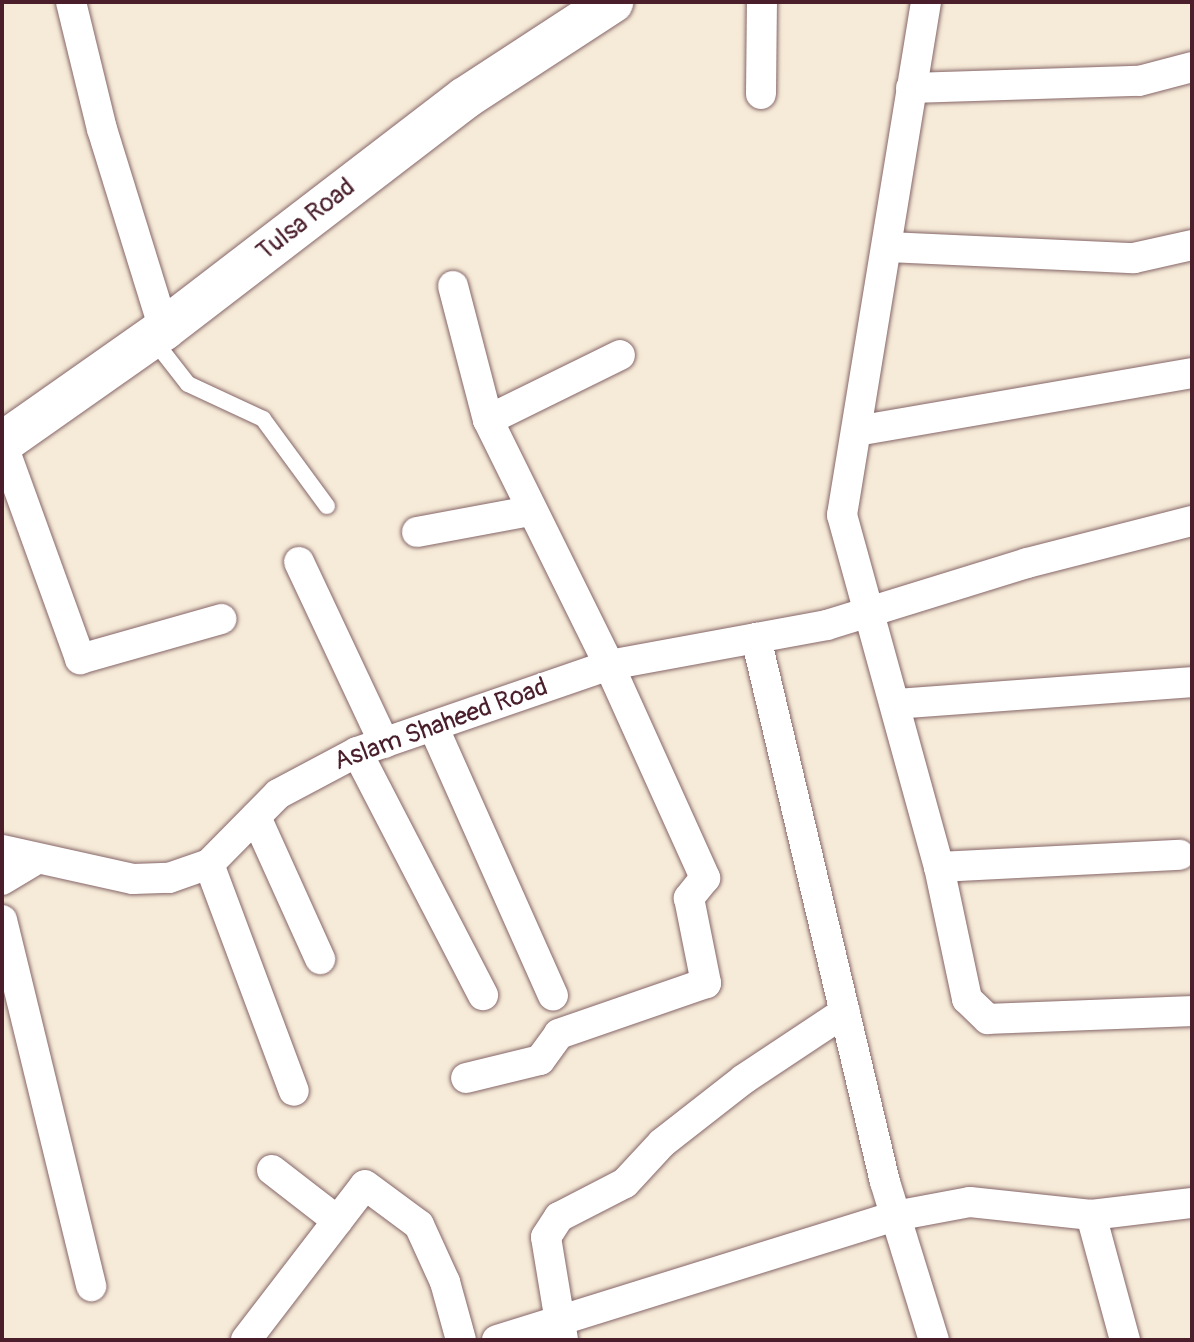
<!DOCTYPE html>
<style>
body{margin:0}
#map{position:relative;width:1194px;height:1342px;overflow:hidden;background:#f6ebd8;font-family:Pangolin,sans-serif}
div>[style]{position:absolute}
.roads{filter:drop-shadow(0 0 2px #866668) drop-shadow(0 0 2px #866668)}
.lane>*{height:16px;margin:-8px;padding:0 8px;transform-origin:8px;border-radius:8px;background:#fff}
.street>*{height:30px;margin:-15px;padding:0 15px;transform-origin:15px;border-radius:15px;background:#fff}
.secondary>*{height:42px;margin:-21px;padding:0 21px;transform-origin:21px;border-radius:21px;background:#fff}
span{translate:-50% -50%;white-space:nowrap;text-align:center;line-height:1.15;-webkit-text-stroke:6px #fff;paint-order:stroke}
.street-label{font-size:26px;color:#4a1f2b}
.frame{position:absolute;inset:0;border:4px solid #4a1f2b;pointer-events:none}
</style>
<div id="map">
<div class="roads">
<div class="lane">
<i style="left:152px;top:338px;width:58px;rotate:52deg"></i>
<i style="left:188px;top:384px;width:83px;rotate:25deg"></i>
<i style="left:263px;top:419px;width:108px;rotate:53.7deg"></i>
</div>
<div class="street">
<i style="left:71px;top:2px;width:131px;rotate:76.3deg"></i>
<i style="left:102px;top:129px;width:209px;rotate:72.8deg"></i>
<i style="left:926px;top:2px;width:520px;rotate:99.3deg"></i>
<i style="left:842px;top:515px;width:365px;rotate:74.6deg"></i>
<i style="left:939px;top:867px;width:135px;rotate:78deg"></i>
<i style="left:967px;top:999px;width:29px;rotate:44deg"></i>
<i style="left:988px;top:1019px;width:204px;rotate:-2.2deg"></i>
<i style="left:911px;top:88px;width:228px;rotate:-1.8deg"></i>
<i style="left:1139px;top:81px;width:55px;rotate:-14.8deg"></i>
<i style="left:761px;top:94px;width:92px;rotate:-89.4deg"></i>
<i style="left:888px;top:247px;width:246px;rotate:2.6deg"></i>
<i style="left:1134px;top:258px;width:59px;rotate:-12.6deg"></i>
<i style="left:453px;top:286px;width:138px;rotate:75.4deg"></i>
<i style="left:488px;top:420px;width:273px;rotate:63.7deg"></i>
<i style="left:609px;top:665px;width:234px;rotate:65.7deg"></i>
<i style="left:705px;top:878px;width:26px;rotate:129deg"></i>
<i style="left:689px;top:898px;width:87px;rotate:78.7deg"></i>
<i style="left:706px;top:983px;width:156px;rotate:160.9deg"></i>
<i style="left:559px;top:1034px;width:32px;rotate:126deg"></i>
<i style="left:540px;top:1060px;width:76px;rotate:166.3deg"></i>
<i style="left:488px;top:420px;width:147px;rotate:-26.2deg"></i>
<i style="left:857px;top:431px;width:340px;rotate:-9.8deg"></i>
<i style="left:2px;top:443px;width:230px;rotate:70.1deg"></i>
<i style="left:80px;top:659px;width:147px;rotate:-15.8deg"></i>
<i style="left:417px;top:532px;width:115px;rotate:-10.5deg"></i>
<i style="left:299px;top:562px;width:200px;rotate:64.8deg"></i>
<i style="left:756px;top:638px;width:559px;rotate:76.66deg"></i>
<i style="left:885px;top:1182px;width:165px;rotate:72.8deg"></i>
<i style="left:895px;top:704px;width:298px;rotate:-4.2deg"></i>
<i style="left:433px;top:726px;width:295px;rotate:66deg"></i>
<i style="left:357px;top:752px;width:274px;rotate:62.6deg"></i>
<i style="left:256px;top:817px;width:156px;rotate:65.7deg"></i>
<i style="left:2px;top:850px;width:134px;rotate:12.5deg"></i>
<i style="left:133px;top:879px;width:36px;rotate:-2deg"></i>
<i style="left:169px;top:878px;width:42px;rotate:-19.3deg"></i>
<i style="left:209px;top:864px;width:98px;rotate:-45.4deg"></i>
<i style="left:278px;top:794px;width:89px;rotate:-28deg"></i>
<i style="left:357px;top:752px;width:267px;rotate:-19deg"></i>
<i style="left:609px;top:665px;width:222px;rotate:-10.4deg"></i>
<i style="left:827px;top:625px;width:209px;rotate:-17.2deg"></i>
<i style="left:1027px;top:563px;width:170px;rotate:-14.3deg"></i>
<i style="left:209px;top:864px;width:242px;rotate:69.5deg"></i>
<i style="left:939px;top:867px;width:241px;rotate:-2.9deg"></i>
<i style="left:2px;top:880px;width:37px;rotate:-31deg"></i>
<i style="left:2px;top:920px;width:377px;rotate:76.3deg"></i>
<i style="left:272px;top:1170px;width:83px;rotate:37.7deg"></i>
<i style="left:1091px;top:1215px;width:130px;rotate:74.8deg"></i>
<i style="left:246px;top:1340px;width:195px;rotate:-52.5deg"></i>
<i style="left:365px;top:1185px;width:67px;rotate:36.5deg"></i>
<i style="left:419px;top:1225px;width:63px;rotate:65.5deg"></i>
<i style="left:445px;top:1282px;width:60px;rotate:74.6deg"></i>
<i style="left:497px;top:1340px;width:417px;rotate:-17.3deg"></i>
<i style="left:895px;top:1216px;width:76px;rotate:-10.6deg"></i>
<i style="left:970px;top:1202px;width:122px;rotate:6.1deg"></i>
<i style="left:1091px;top:1215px;width:102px;rotate:-6.8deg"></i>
<i style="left:563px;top:1340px;width:104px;rotate:-99.4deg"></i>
<i style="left:546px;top:1237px;width:24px;rotate:-57deg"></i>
<i style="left:559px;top:1217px;width:74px;rotate:-27.3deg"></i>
<i style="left:625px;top:1183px;width:54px;rotate:-47.2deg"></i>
<i style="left:662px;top:1143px;width:104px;rotate:-38deg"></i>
<i style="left:744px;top:1079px;width:121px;rotate:-33.6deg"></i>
</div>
<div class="secondary">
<i style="left:2px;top:443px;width:198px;rotate:-35.1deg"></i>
<i style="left:164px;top:329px;width:379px;rotate:-37.5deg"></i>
<i style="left:465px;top:98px;width:176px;rotate:-33.1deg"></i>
</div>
</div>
<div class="street-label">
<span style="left:306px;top:220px;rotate:-38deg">Tulsa Road</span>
<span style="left:441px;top:725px;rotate:-20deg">Aslam Shaheed Road</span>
</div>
<div class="frame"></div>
</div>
